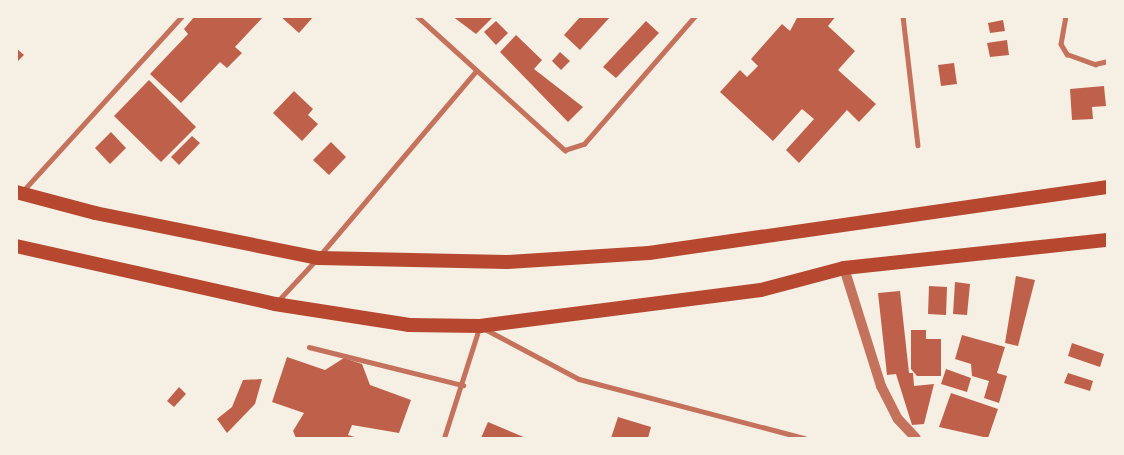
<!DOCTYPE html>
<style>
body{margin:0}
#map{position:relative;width:1124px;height:455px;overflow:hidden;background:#f6efe4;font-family:"DM Sans",sans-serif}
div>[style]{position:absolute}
.building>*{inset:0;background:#bf614a}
.service>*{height:4.5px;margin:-2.25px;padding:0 2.25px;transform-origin:2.25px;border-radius:2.25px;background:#c5725c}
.tertiary>*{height:10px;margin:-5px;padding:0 5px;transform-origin:5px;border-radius:5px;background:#c5725c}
.primary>*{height:14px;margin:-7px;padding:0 7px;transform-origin:7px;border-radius:7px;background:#b5482f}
span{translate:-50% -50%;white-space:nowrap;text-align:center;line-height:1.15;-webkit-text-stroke:6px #f6efe4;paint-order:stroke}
.frame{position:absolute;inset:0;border:18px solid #f6efe4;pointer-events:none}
</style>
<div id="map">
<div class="building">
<i style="clip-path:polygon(195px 16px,264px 16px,235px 47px,242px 53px,227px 68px,220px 62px,181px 103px,150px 74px,188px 34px,184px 29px)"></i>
<i style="clip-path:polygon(280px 16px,314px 16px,299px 33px)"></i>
<i style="clip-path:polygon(452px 16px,494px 16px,476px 34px)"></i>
<i style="clip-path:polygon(581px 16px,611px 16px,580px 50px,564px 35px)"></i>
<i style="clip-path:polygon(798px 16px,836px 16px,828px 26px,855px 51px,838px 70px,876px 104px,859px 122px,847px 110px,799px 163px,786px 150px,814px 119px,802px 109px,773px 141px,720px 92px,740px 70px,747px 77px,758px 66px,751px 59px,782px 24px,790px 31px)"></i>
<i style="clip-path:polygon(1003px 20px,1005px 31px,990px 33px,988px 23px)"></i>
<i style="clip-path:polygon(496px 21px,508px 33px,496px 45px,484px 32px)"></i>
<i style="clip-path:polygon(646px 21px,659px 33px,616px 78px,603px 67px)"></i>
<i style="clip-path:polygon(516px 35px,542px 60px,534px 69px,583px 107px,568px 122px,500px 52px)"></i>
<i style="clip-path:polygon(1007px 40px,1009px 55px,990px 57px,987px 43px)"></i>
<i style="clip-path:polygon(16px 48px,24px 55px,16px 63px)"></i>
<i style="clip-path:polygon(560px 52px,570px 61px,561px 70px,552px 61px)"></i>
<i style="clip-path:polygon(954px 63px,957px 84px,941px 86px,938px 65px)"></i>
<i style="clip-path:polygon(149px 80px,196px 127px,161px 162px,114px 116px)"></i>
<i style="clip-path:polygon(1104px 86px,1106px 106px,1092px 107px,1093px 119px,1072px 120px,1070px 89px)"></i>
<i style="clip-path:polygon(294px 91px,313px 109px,308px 115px,318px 124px,302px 141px,273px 113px)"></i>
<i style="clip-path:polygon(111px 132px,126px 148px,110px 164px,95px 148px)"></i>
<i style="clip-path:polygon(192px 136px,200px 143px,179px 165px,171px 157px)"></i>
<i style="clip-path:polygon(331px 142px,346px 157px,329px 175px,313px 160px)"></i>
<i style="clip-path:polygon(1016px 276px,1035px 280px,1018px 346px,1005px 343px)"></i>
<i style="clip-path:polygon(955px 282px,970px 284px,967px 315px,953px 314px)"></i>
<i style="clip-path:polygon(929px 286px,947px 287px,946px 315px,928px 314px)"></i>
<i style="clip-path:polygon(900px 291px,909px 373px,913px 373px,914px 386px,934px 384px,924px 424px,912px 425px,896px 374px,887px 375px,878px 293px)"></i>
<i style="clip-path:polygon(911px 330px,926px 330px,926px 339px,941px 339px,941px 376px,917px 376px,911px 369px)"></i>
<i style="clip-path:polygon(962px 335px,1005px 347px,997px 373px,1007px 376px,999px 403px,984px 398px,989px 381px,972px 376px,971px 364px,955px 359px)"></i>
<i style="clip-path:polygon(1072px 343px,1104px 354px,1100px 367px,1068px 356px)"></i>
<i style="clip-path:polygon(287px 357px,325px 370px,344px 358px,362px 364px,370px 385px,411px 400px,399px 433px,352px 425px,348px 435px,358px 438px,296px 438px,293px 431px,304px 413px,272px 402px)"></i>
<i style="clip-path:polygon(946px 369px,971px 378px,967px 392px,941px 384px)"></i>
<i style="clip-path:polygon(1068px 373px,1093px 381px,1090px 391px,1064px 383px)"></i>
<i style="clip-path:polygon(262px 379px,255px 404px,227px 433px,217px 419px,232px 407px,243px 380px)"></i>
<i style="clip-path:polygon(179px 387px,186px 394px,174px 407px,167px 401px)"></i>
<i style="clip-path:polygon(951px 393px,998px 409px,988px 438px,939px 427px)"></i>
<i style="clip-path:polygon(618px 417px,651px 427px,648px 438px,611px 438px)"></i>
<i style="clip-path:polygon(488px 422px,526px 438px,481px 438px)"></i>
</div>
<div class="service">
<i style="left:417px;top:16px;width:200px;rotate:42.2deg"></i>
<i style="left:565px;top:150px;width:20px;rotate:-18deg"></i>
<i style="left:584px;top:144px;width:169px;rotate:-49.1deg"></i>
<i style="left:903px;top:16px;width:130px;rotate:83.4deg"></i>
<i style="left:1066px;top:16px;width:28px;rotate:100deg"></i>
<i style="left:1061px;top:44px;width:12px;rotate:59deg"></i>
<i style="left:1067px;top:54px;width:30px;rotate:20deg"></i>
<i style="left:1095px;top:64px;width:13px;rotate:-13deg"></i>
<i style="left:22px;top:192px;width:238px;rotate:-47.7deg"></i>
<i style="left:321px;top:254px;width:240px;rotate:-49.7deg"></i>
<i style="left:277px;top:302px;width:57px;rotate:-47.1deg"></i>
<i style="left:485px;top:329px;width:106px;rotate:28deg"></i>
<i style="left:579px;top:379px;width:233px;rotate:14.7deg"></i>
<i style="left:309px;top:347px;width:159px;rotate:13.9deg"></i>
<i style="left:444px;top:438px;width:115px;rotate:-72.3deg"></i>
</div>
<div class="tertiary">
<i style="left:844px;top:268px;width:124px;rotate:72.6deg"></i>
<i style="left:881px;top:386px;width:37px;rotate:63deg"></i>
<i style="left:898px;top:419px;width:26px;rotate:47deg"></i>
</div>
<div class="primary">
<i style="left:16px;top:192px;width:82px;rotate:14.9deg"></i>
<i style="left:95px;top:213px;width:227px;rotate:11.4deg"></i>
<i style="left:318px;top:258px;width:189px;rotate:1.2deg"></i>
<i style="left:507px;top:262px;width:142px;rotate:-3.6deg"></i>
<i style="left:649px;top:253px;width:464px;rotate:-8.2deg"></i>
<i style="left:16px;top:246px;width:265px;rotate:12.6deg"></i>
<i style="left:275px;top:304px;width:136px;rotate:8.9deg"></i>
<i style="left:409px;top:325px;width:71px;rotate:0.8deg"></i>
<i style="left:480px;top:326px;width:283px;rotate:-7.3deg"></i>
<i style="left:761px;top:290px;width:86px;rotate:-14.8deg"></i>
<i style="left:844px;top:268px;width:265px;rotate:-6.1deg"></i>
</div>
<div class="frame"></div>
</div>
